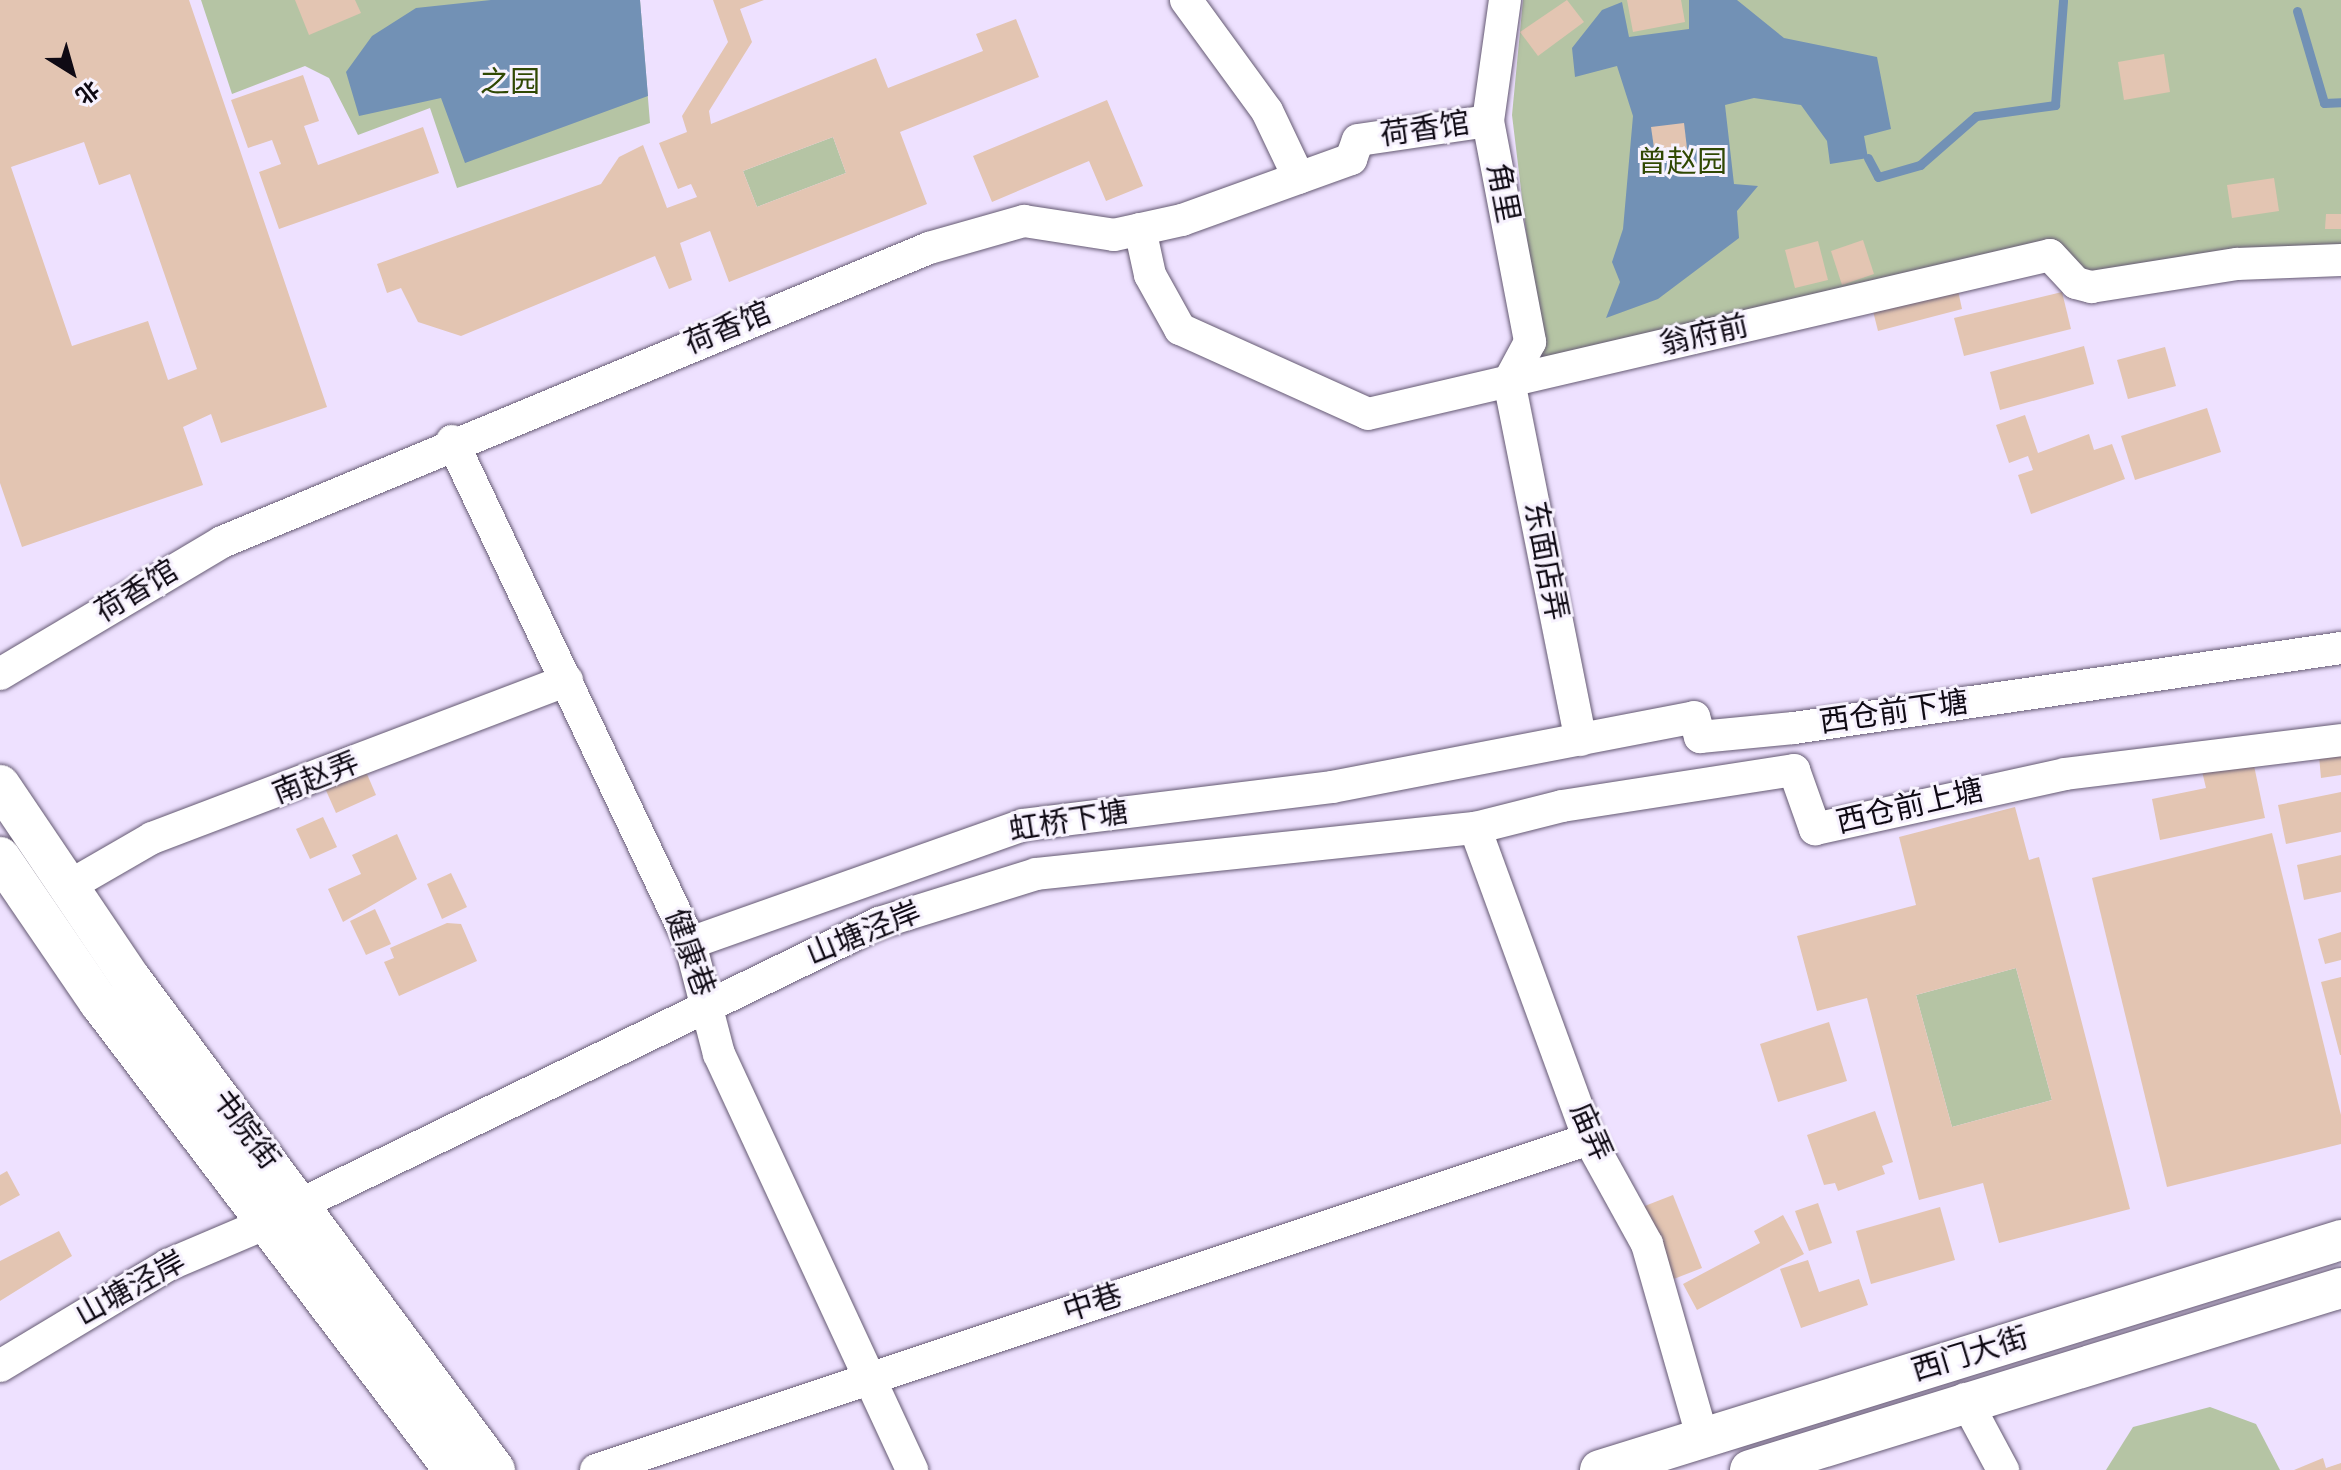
<!DOCTYPE html>
<meta charset="utf-8">
<style>
body{margin:0}
#map{position:relative;width:2341px;height:1470px;overflow:hidden;background:#eee1ff;font-family:"Sofia Sans Condensed","Noto Sans SC",sans-serif}
div>[style]{position:absolute}
.green>*{inset:0;background:#b5c4a4}
.water>*{inset:0;background:#7291b5}
.stream>*{height:9px;margin:-4.5px;padding:0 4.5px;transform-origin:4.5px;border-radius:4.5px;background:#7291b5}
.building>*{inset:0;background:#e3c5b2}
.roads{filter:drop-shadow(0 0 2px #655a73) drop-shadow(0 0 2px #655a73)}
.minor>*{height:32px;margin:-16px;padding:0 16px;transform-origin:16px;border-radius:16px;background:#fff}
.major>*{height:40px;margin:-20px;padding:0 20px;transform-origin:20px;border-radius:20px;background:#fff}
span{translate:-50% -50%;white-space:nowrap;text-align:center;line-height:1.15;-webkit-text-stroke:6px #f7f2fe;paint-order:stroke}
.park-label{font-size:30px;color:#304803}
.street-label{font-size:30px;color:#0f0a14}
.north{position:absolute;left:32px;top:32px;width:80px;height:80px;-webkit-text-stroke:6px #f7f2fe;paint-order:stroke;rotate:143deg;font-size:22px;font-weight:700;line-height:32px;text-align:center;color:#0f0a14}
.north::after{content:'';display:block;margin:auto;width:28px;height:36px;background:#0f0a14;clip-path:polygon(50% 0,100% 100%,50% 72%,0 100%)}
</style>
<div id="map">
<div class="green">
<i style="clip-path:polygon(201px 0,640px 0,650px 123px,457px 188px,430px 108px,358px 135px,329px 78px,305px 66px,232px 94px)"></i>
<i style="clip-path:polygon(1523px 0,2341px 0,2341px 260px,2091px 287px,2044px 246px,1542px 363px,1512px 115px)"></i>
<i style="clip-path:polygon(833px 137px,846px 173px,757px 207px,743px 171px)"></i>
<i style="clip-path:polygon(2016px 968px,2052px 1100px,1952px 1127px,1916px 995px)"></i>
<i style="clip-path:polygon(2210px 1407px,2256px 1424px,2280px 1470px,2106px 1470px,2133px 1427px)"></i>
</div>
<div class="water">
<i style="clip-path:polygon(491px 0,640px 0,648px 96px,465px 163px,441px 98px,359px 116px,346px 72px,372px 36px,416px 8px)"></i>
<i style="clip-path:polygon(1689px 0,1737px 0,1784px 38px,1877px 57px,1891px 129px,1864px 136px,1868px 158px,1830px 164px,1827px 141px,1801px 105px,1754px 98px,1725px 105px,1734px 184px,1758px 186px,1737px 211px,1739px 238px,1658px 299px,1606px 318px,1620px 282px,1612px 262px,1623px 229px,1633px 116px,1617px 66px,1575px 77px,1572px 48px,1602px 10px,1622px 2px,1629px 37px,1689px 29px)"></i>
</div>
<div class="stream">
<i style="left:2297px;top:11px;width:96px;rotate:73.6deg"></i>
<i style="left:2324px;top:103px;width:17px;rotate:-3deg"></i>
<i style="left:1868px;top:158px;width:21px;rotate:62deg"></i>
<i style="left:1878px;top:177px;width:44px;rotate:-15.9deg"></i>
<i style="left:1920px;top:165px;width:74px;rotate:-41.2deg"></i>
<i style="left:1976px;top:116px;width:80px;rotate:-7.9deg"></i>
<i style="left:2055px;top:105px;width:105px;rotate:-85.6deg"></i>
</div>
<div class="building">
<i style="clip-path:polygon(evenodd,0 0,189px 0,327px 407px,221px 443px,211px 414px,183px 427px,203px 485px,22px 547px,0 483px,0 0,84px 142px,99px 185px,130px 174px,197px 369px,168px 380px,148px 321px,72px 346px,11px 167px,84px 142px)"></i>
<i style="clip-path:polygon(295px 0,355px 0,361px 13px,309px 35px)"></i>
<i style="clip-path:polygon(evenodd,713px 0,764px 0,740px 9px,752px 42px,709px 111px,711px 124px,876px 58px,888px 88px,983px 51px,976px 34px,1016px 19px,1039px 77px,900px 132px,927px 204px,729px 282px,710px 231px,680px 243px,692px 280px,669px 289px,655px 256px,461px 336px,418px 322px,401px 288px,387px 293px,377px 264px,601px 184px,619px 157px,643px 145px,667px 208px,697px 197px,691px 184px,678px 189px,659px 143px,687px 132px,682px 116px,728px 42px,713px 0,833px 137px,846px 173px,757px 207px,743px 171px,833px 137px)"></i>
<i style="clip-path:polygon(1567px 0,1584px 22px,1538px 56px,1520px 32px)"></i>
<i style="clip-path:polygon(1627px 0,1681px 0,1685px 22px,1633px 32px)"></i>
<i style="clip-path:polygon(2164px 54px,2170px 92px,2124px 100px,2118px 62px)"></i>
<i style="clip-path:polygon(303px 75px,319px 121px,304px 126px,318px 165px,423px 127px,439px 173px,279px 229px,259px 172px,281px 164px,272px 140px,248px 148px,231px 100px)"></i>
<i style="clip-path:polygon(1107px 100px,1143px 186px,1106px 201px,1089px 161px,992px 202px,973px 156px)"></i>
<i style="clip-path:polygon(1684px 123px,1688px 157px,1656px 162px,1651px 127px)"></i>
<i style="clip-path:polygon(2274px 178px,2279px 211px,2232px 218px,2227px 185px)"></i>
<i style="clip-path:polygon(2326px 214px,2341px 214px,2341px 229px,2325px 229px)"></i>
<i style="clip-path:polygon(1863px 240px,1874px 274px,1842px 285px,1831px 251px)"></i>
<i style="clip-path:polygon(1818px 241px,1828px 280px,1795px 288px,1785px 250px)"></i>
<i style="clip-path:polygon(1957px 286px,1962px 309px,1878px 331px,1872px 307px)"></i>
<i style="clip-path:polygon(2062px 292px,2071px 329px,1964px 356px,1954px 318px)"></i>
<i style="clip-path:polygon(2084px 346px,2094px 384px,2000px 410px,1990px 372px)"></i>
<i style="clip-path:polygon(2165px 347px,2176px 386px,2128px 399px,2117px 360px)"></i>
<i style="clip-path:polygon(2207px 408px,2221px 452px,2135px 480px,2121px 436px)"></i>
<i style="clip-path:polygon(2025px 415px,2038px 453px,2089px 434px,2094px 450px,2112px 444px,2125px 479px,2031px 514px,2018px 475px,2033px 470px,2028px 456px,2009px 463px,1996px 425px)"></i>
<i style="clip-path:polygon(2341px 753px,2341px 775px,2321px 778px,2319px 756px)"></i>
<i style="clip-path:polygon(2252px 756px,2265px 818px,2160px 840px,2152px 799px,2206px 788px,2201px 767px)"></i>
<i style="clip-path:polygon(364px 767px,376px 795px,336px 813px,324px 786px)"></i>
<i style="clip-path:polygon(2341px 792px,2341px 832px,2286px 844px,2278px 805px)"></i>
<i style="clip-path:polygon(evenodd,2015px 807px,2029px 860px,2039px 857px,2130px 1209px,1999px 1243px,1983px 1183px,1919px 1200px,1867px 998px,1817px 1011px,1797px 936px,1916px 905px,1899px 837px,2015px 807px,2016px 968px,2052px 1100px,1952px 1127px,1916px 995px,2016px 968px)"></i>
<i style="clip-path:polygon(323px 817px,337px 847px,310px 859px,296px 829px)"></i>
<i style="clip-path:polygon(2272px 833px,2341px 1115px,2341px 1144px,2167px 1187px,2092px 878px)"></i>
<i style="clip-path:polygon(397px 834px,417px 879px,343px 922px,328px 889px,361px 874px,352px 855px)"></i>
<i style="clip-path:polygon(2341px 855px,2341px 892px,2304px 900px,2297px 865px)"></i>
<i style="clip-path:polygon(451px 873px,467px 907px,442px 919px,427px 884px)"></i>
<i style="clip-path:polygon(375px 909px,391px 944px,366px 955px,350px 921px)"></i>
<i style="clip-path:polygon(447px 923px,461px 924px,477px 961px,399px 996px,384px 962px,394px 958px,390px 948px)"></i>
<i style="clip-path:polygon(2341px 932px,2341px 960px,2325px 964px,2318px 939px)"></i>
<i style="clip-path:polygon(2341px 977px,2341px 1055px,2340px 1055px,2321px 982px)"></i>
<i style="clip-path:polygon(1829px 1022px,1847px 1081px,1778px 1102px,1760px 1044px)"></i>
<i style="clip-path:polygon(1875px 1111px,1893px 1162px,1882px 1166px,1885px 1174px,1838px 1191px,1835px 1183px,1824px 1185px,1807px 1135px)"></i>
<i style="clip-path:polygon(7px 1171px,20px 1195px,0 1206px,0 1175px)"></i>
<i style="clip-path:polygon(1673px 1195px,1702px 1268px,1666px 1282px,1637px 1209px)"></i>
<i style="clip-path:polygon(1818px 1203px,1832px 1243px,1809px 1251px,1795px 1211px)"></i>
<i style="clip-path:polygon(1940px 1207px,1955px 1260px,1871px 1284px,1856px 1231px)"></i>
<i style="clip-path:polygon(1783px 1215px,1804px 1254px,1697px 1310px,1683px 1284px,1760px 1243px,1754px 1231px)"></i>
<i style="clip-path:polygon(59px 1231px,72px 1256px,0 1301px,0 1261px)"></i>
<i style="clip-path:polygon(1808px 1260px,1819px 1292px,1859px 1279px,1868px 1305px,1801px 1328px,1780px 1269px)"></i>
<i style="clip-path:polygon(2323px 1458px,2326px 1468px,2341px 1463px,2341px 1470px,2294px 1470px)"></i>
</div>
<div class="roads">
<div class="minor">
<i style="left:1186px;top:0;width:137px;rotate:53.9deg"></i>
<i style="left:1267px;top:111px;width:74px;rotate:64.5deg"></i>
<i style="left:1505px;top:0;width:122px;rotate:98deg"></i>
<i style="left:1488px;top:121px;width:225px;rotate:79.2deg"></i>
<i style="left:1530px;top:342px;width:44px;rotate:118.3deg"></i>
<i style="left:1509px;top:381px;width:366px;rotate:78.7deg"></i>
<i style="left:1140px;top:229px;width:47px;rotate:77.7deg"></i>
<i style="left:1150px;top:275px;width:62px;rotate:60.9deg"></i>
<i style="left:1180px;top:329px;width:206px;rotate:24.3deg"></i>
<i style="left:1368px;top:414px;width:700px;rotate:-13.12deg"></i>
<i style="left:2050px;top:255px;width:38px;rotate:47deg"></i>
<i style="left:2076px;top:283px;width:16px;rotate:15deg"></i>
<i style="left:2091px;top:287px;width:148px;rotate:-9deg"></i>
<i style="left:2237px;top:264px;width:104px;rotate:-2.2deg"></i>
<i style="left:452px;top:441px;width:556px;rotate:64.63deg"></i>
<i style="left:690px;top:943px;width:115px;rotate:75.4deg"></i>
<i style="left:719px;top:1054px;width:459px;rotate:65.1deg"></i>
<i style="left:0;top:674px;width:258px;rotate:-30.7deg"></i>
<i style="left:222px;top:542px;width:766px;rotate:-22.58deg"></i>
<i style="left:929px;top:248px;width:99px;rotate:-15.9deg"></i>
<i style="left:1024px;top:221px;width:91px;rotate:8.8deg"></i>
<i style="left:1114px;top:235px;width:70px;rotate:-12.4deg"></i>
<i style="left:1182px;top:220px;width:180px;rotate:-19.8deg"></i>
<i style="left:1351px;top:159px;width:20px;rotate:-70deg"></i>
<i style="left:1358px;top:140px;width:131px;rotate:-8.3deg"></i>
<i style="left:1475px;top:828px;width:331px;rotate:69.9deg"></i>
<i style="left:1589px;top:1139px;width:120px;rotate:61.1deg"></i>
<i style="left:1647px;top:1244px;width:200px;rotate:74deg"></i>
<i style="left:69px;top:886px;width:96px;rotate:-30deg"></i>
<i style="left:152px;top:838px;width:444px;rotate:-20.8deg"></i>
<i style="left:690px;top:943px;width:353px;rotate:-19.5deg"></i>
<i style="left:1023px;top:825px;width:311px;rotate:-7deg"></i>
<i style="left:1332px;top:787px;width:369px;rotate:-10.9deg"></i>
<i style="left:1694px;top:717px;width:21px;rotate:73deg"></i>
<i style="left:1700px;top:737px;width:94px;rotate:-5.5deg"></i>
<i style="left:1794px;top:728px;width:553px;rotate:-8.32deg"></i>
<i style="left:301px;top:1204px;width:643px;rotate:-25.93deg"></i>
<i style="left:879px;top:923px;width:164px;rotate:-17.3deg"></i>
<i style="left:1036px;top:874px;width:441px;rotate:-6deg"></i>
<i style="left:1475px;top:828px;width:90px;rotate:-14.2deg"></i>
<i style="left:1562px;top:806px;width:235px;rotate:-8.8deg"></i>
<i style="left:1794px;top:770px;width:63px;rotate:70.4deg"></i>
<i style="left:1815px;top:829px;width:256px;rotate:-12.4deg"></i>
<i style="left:2065px;top:774px;width:278px;rotate:-7deg"></i>
<i style="left:0;top:1366px;width:196px;rotate:-31deg"></i>
<i style="left:168px;top:1265px;width:108px;rotate:-23deg"></i>
<i style="left:1965px;top:1399px;width:81px;rotate:61.8deg"></i>
<i style="left:596px;top:1470px;width:1047px;rotate:-18.43deg"></i>
</div>
<div class="major">
<i style="left:0;top:785px;width:234px;rotate:56deg"></i>
<i style="left:131px;top:979px;width:611px;rotate:53.45deg"></i>
<i style="left:0;top:857px;width:176px;rotate:55.7deg"></i>
<i style="left:99px;top:1002px;width:587px;rotate:52.82deg"></i>
<i style="left:1600px;top:1470px;width:776px;rotate:-17.24deg"></i>
<i style="left:1750px;top:1470px;width:618px;rotate:-17.12deg"></i>
</div>
</div>
<div class="park-label">
<span style="left:510px;top:83px">之园</span>
<span style="left:1682px;top:163px">曾赵园</span>
</div>
<div class="street-label">
<span style="left:1425px;top:130px;rotate:-8deg">荷香馆</span>
<span style="left:1502px;top:193px;rotate:79deg">角里</span>
<span style="left:728px;top:329px;rotate:-22deg">荷香馆</span>
<span style="left:1704px;top:336px;rotate:-13deg">翁府前</span>
<span style="left:1545px;top:561px;rotate:79deg">东面店弄</span>
<span style="left:137px;top:592px;rotate:-31deg">荷香馆</span>
<span style="left:1894px;top:713px;rotate:-8deg">西仓前下塘</span>
<span style="left:316px;top:779px;rotate:-22deg">南赵弄</span>
<span style="left:1910px;top:807px;rotate:-13deg">西仓前上塘</span>
<span style="left:1069px;top:822px;rotate:-9deg">虹桥下塘</span>
<span style="left:864px;top:934px;rotate:-22deg">山塘泾岸</span>
<span style="left:689px;top:953px;rotate:70deg">健康巷</span>
<span style="left:245px;top:1130px;rotate:53deg">书院街</span>
<span style="left:1590px;top:1132px;rotate:66deg">庙弄</span>
<span style="left:131px;top:1289px;rotate:-29deg">山塘泾岸</span>
<span style="left:1093px;top:1304px;rotate:-18deg">中巷</span>
<span style="left:1970px;top:1355px;rotate:-17deg">西门大街</span>
</div>
<div class="north">北</div>
</div>
